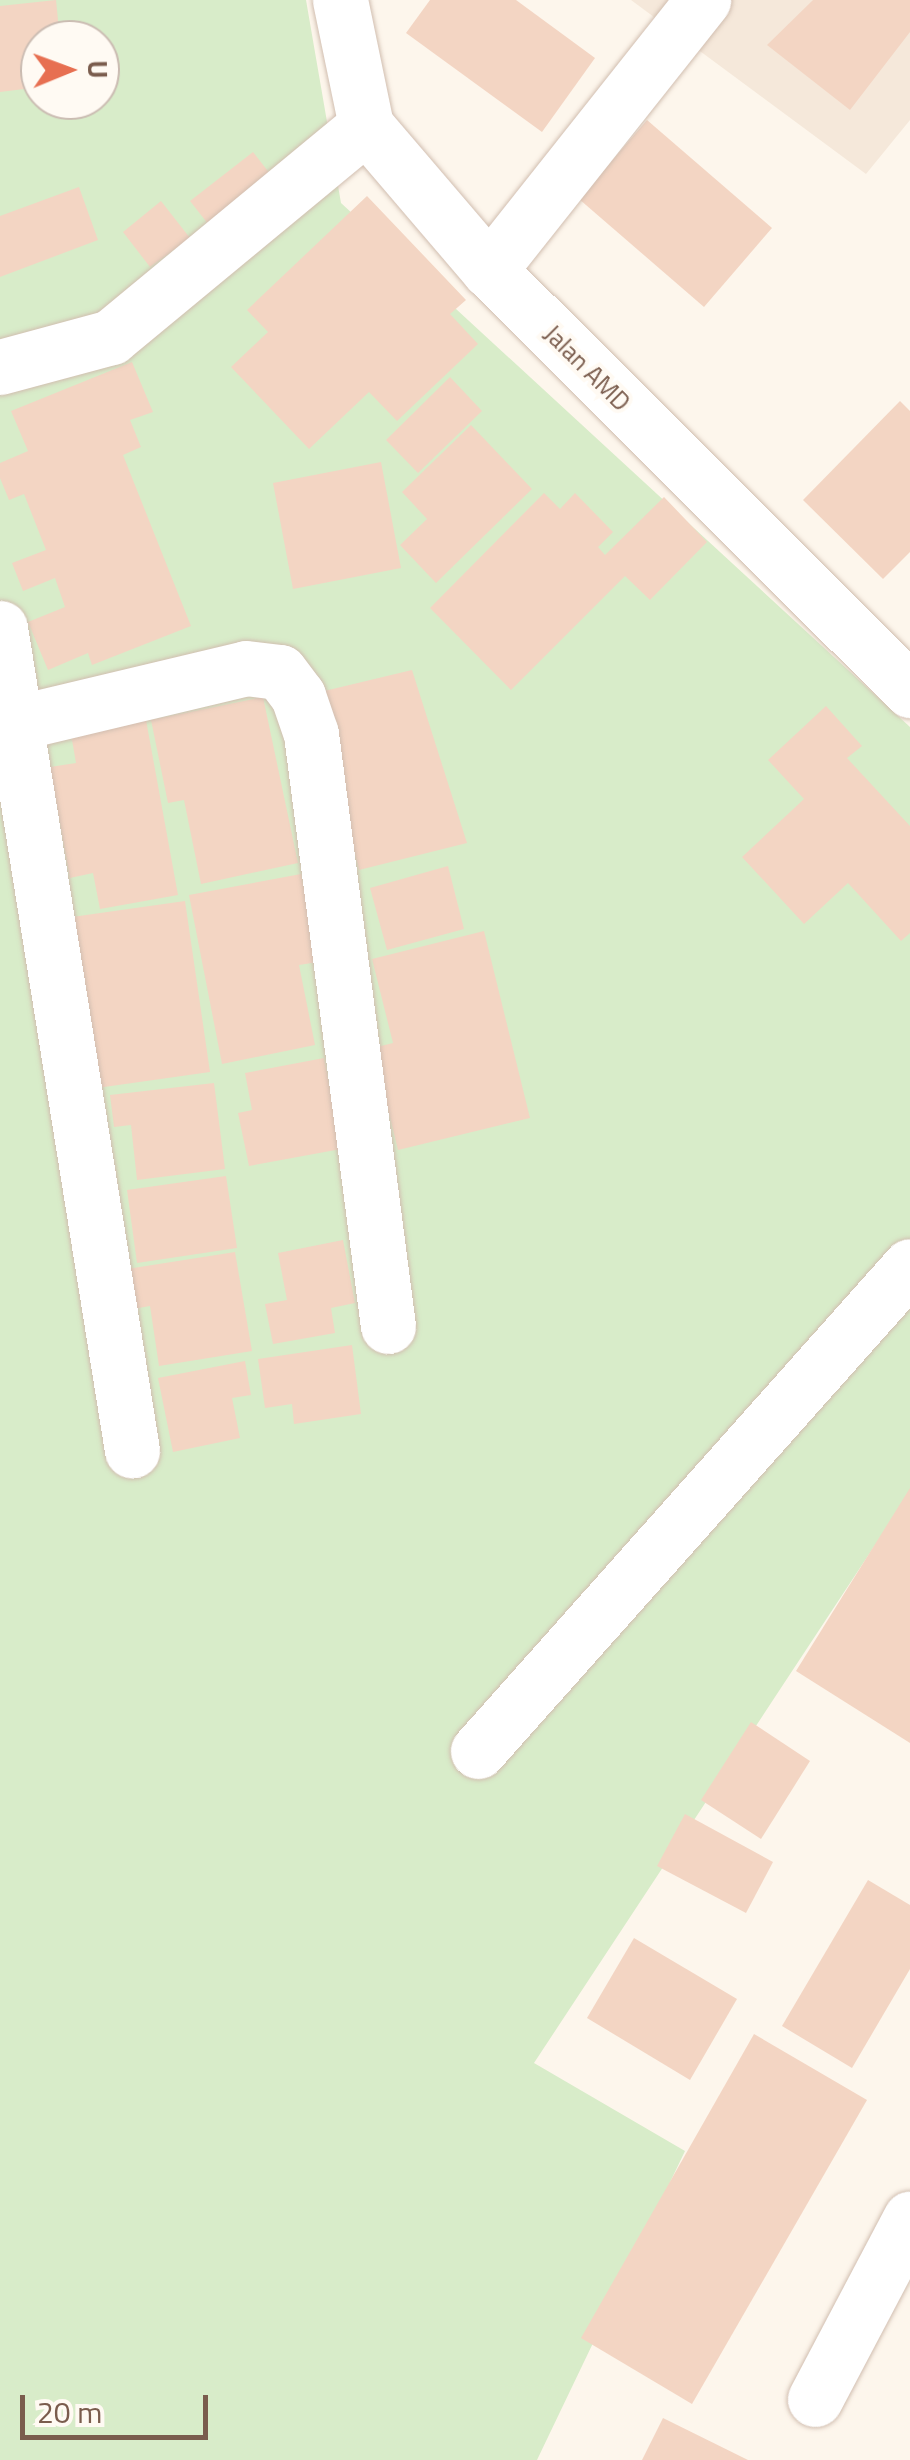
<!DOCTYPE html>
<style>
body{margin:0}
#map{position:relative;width:910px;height:2460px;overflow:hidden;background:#fdf6ec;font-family:"Titillium Web",sans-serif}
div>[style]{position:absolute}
.residential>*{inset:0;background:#f5e8da}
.green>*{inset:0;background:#d8ecc9}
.building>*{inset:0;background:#f3d5c3}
.roads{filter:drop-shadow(0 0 2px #d1beb0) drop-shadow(0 0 2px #d1beb0)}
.minor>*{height:55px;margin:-27.5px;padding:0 27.5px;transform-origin:27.5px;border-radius:27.5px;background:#fff}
span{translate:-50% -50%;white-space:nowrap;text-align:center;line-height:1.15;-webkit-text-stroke:8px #fffaf3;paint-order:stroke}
.street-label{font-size:25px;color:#7a5c4d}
.north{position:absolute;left:20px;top:20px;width:100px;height:100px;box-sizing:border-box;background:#fffaf3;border:2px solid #cabbb1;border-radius:50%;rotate:89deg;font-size:28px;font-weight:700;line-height:40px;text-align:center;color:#7a5c4d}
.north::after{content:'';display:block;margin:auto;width:35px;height:45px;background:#e76f51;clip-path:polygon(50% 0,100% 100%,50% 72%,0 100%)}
.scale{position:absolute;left:20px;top:2395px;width:188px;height:45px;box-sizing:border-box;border:5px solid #7a5c4d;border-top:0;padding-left:12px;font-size:30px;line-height:35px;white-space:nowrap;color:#7a5c4d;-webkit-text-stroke:8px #fffaf3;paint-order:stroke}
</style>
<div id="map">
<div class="residential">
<i style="clip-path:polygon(631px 0,910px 0,910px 120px,866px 174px)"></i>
</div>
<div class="green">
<i style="clip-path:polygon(evenodd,0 0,306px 0,341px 203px,910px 727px,910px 1492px,534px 2063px,685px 2151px,537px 2460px,0 2460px,0 0,40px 40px,100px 40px,100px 100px,40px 100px,40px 40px)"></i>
</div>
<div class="building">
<i style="clip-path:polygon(56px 0,60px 40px,40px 40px,40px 87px,0 92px,0 6px)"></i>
<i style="clip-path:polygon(430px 0,516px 0,595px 58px,542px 132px,406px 33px)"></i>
<i style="clip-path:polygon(813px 0,910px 0,910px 32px,850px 110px,767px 45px)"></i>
<i style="clip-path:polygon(647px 120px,772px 228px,704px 307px,579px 199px)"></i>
<i style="clip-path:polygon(253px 152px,278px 184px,216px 234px,190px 201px)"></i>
<i style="clip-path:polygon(79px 187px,98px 240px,0 277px,0 216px)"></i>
<i style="clip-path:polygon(367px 196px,466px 300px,450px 314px,478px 344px,397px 421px,369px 392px,309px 449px,231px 367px,268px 332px,247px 310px)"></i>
<i style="clip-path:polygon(161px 201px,190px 238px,150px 267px,123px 232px)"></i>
<i style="clip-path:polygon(132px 362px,153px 412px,130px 420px,141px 447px,123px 455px,191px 626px,92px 665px,88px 653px,48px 670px,28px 622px,65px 607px,55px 578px,23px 591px,12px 563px,46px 550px,24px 494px,9px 500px,0 478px,0 463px,28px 451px,11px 411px)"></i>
<i style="clip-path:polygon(450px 377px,482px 411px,418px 473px,386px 440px)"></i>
<i style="clip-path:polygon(900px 401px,910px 411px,910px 552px,883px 579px,803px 500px)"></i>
<i style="clip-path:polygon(471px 425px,532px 489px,436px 583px,400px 545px,427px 519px,402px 492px)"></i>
<i style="clip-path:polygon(381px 462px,401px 568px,293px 589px,273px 483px)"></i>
<i style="clip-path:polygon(544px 493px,560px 509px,575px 493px,613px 532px,598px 547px,605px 555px,664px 497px,707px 542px,650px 600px,625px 576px,511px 690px,430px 608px)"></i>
<i style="clip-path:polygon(412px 670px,467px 843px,359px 870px,316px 693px)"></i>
<i style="clip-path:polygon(263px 697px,298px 863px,201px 884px,184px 800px,168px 803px,151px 720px)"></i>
<i style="clip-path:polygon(826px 706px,862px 746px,847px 758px,910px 826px,910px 933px,901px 941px,848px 883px,804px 924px,742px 857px,804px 799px,768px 760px)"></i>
<i style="clip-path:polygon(146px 720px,178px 895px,100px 909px,93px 873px,70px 878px,50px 767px,76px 763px,71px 734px)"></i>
<i style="clip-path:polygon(448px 866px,464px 929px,387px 950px,370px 888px)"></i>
<i style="clip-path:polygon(301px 874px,318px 962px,299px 965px,315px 1045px,222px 1064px,189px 895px)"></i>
<i style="clip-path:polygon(185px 901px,210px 1072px,97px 1088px,72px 917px)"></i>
<i style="clip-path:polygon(484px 931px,530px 1118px,398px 1150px,373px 1048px,393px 1043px,372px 959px)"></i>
<i style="clip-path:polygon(324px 1058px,341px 1149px,249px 1166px,238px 1113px,252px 1110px,245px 1073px)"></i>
<i style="clip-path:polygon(214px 1083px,225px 1169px,137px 1180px,131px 1125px,114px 1127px,110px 1095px)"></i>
<i style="clip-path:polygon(226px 1176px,237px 1248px,137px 1263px,127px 1190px)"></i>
<i style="clip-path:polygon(343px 1240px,355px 1303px,331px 1308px,335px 1333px,273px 1344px,265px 1304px,287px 1300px,278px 1253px)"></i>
<i style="clip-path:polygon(235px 1252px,252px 1351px,159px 1366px,150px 1306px,133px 1309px,127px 1269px)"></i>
<i style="clip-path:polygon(352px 1345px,361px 1414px,294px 1424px,292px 1404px,265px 1408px,258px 1359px)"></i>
<i style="clip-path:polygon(245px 1361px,251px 1395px,232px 1398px,240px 1438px,173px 1452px,158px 1378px)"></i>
<i style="clip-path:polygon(910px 1488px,910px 1743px,796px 1671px)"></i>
<i style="clip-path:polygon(751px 1722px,810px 1761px,761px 1839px,701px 1800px)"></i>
<i style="clip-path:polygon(685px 1814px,773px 1862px,746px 1913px,657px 1866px)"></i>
<i style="clip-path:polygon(868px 1880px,910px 1905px,910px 1969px,852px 2068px,782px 2026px)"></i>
<i style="clip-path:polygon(634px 1938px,737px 1999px,690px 2080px,587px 2018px)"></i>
<i style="clip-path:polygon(754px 2034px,867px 2100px,692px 2404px,581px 2338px)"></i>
<i style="clip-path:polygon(663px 2418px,748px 2460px,642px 2460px)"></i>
</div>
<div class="roads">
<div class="minor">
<i style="left:340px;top:0;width:129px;rotate:78.3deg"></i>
<i style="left:366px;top:126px;width:189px;rotate:49.5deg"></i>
<i style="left:489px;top:270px;width:595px;rotate:44.93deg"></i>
<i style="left:489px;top:270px;width:345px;rotate:-51.6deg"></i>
<i style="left:0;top:367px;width:115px;rotate:-15.1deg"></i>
<i style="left:111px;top:337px;width:331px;rotate:-39.6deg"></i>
<i style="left:0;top:628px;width:833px;rotate:80.88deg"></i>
<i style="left:16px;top:723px;width:236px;rotate:-13.4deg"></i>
<i style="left:246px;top:668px;width:34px;rotate:7deg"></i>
<i style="left:280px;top:672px;width:30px;rotate:53deg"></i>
<i style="left:298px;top:696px;width:40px;rotate:71.1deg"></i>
<i style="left:311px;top:734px;width:597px;rotate:82.59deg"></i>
<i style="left:478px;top:1751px;width:649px;rotate:-48.31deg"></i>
<i style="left:815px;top:2399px;width:204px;rotate:-62.2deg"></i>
</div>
</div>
<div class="street-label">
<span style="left:587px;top:368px;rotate:45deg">Jalan AMD</span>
</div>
<div class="north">U</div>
<div class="scale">20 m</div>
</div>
